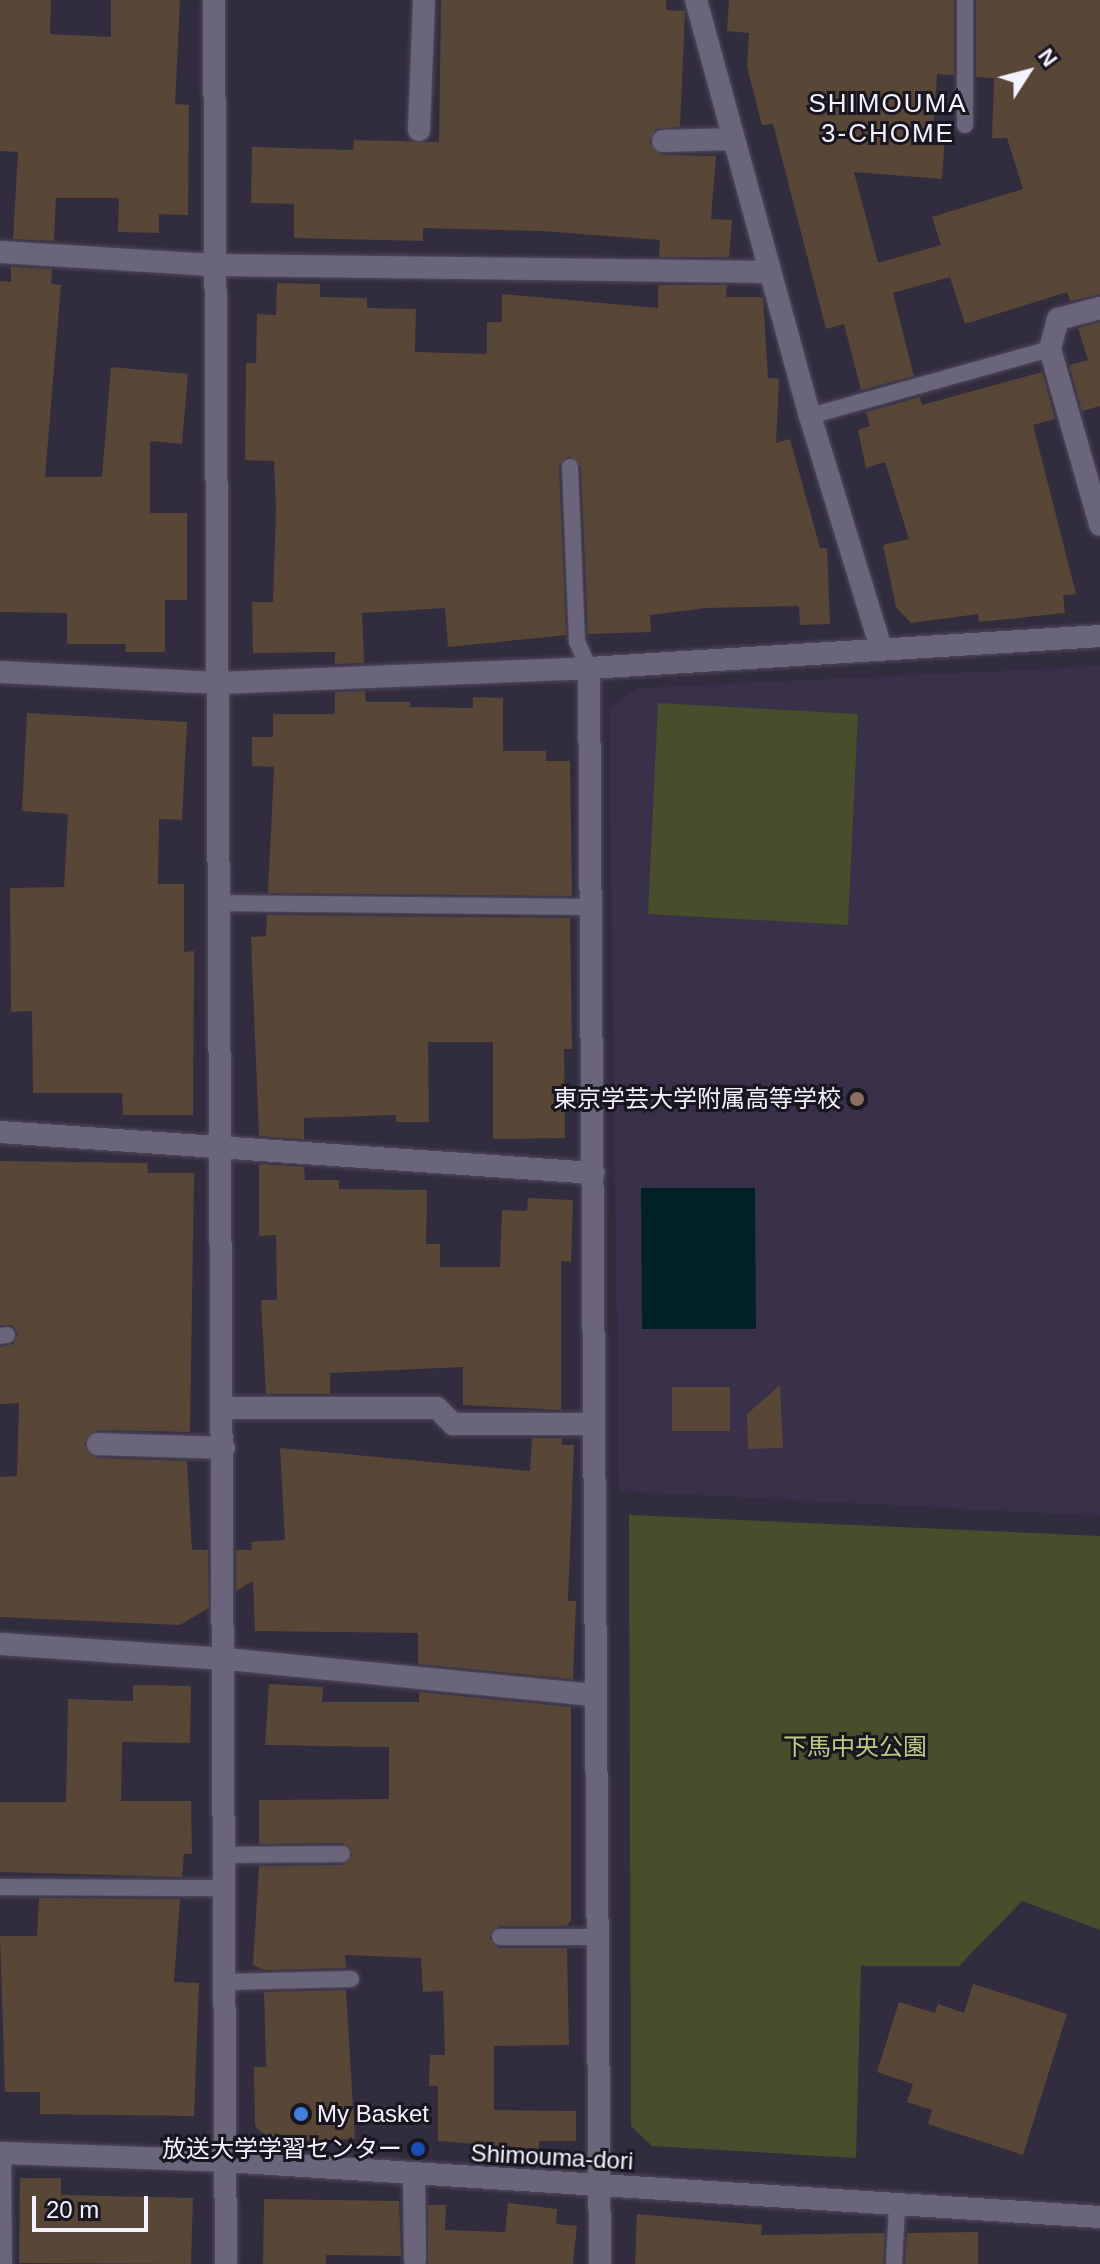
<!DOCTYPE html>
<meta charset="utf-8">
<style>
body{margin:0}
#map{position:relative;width:1100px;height:2264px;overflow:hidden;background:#322c3f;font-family:Helvetica,"Noto Sans JP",sans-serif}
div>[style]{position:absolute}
.built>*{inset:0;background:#39304a}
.green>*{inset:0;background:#484d2b}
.water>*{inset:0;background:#002125}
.building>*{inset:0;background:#584636}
.roads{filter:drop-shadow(0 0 2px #4f495a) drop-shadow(0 0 2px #4f495a)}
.service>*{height:16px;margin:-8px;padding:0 8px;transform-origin:8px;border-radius:8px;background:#6b657b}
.minor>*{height:22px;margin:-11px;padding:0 11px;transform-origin:11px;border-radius:11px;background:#6b657b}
.tertiary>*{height:22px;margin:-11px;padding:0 11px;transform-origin:11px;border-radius:11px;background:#6b657b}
.dots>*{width:22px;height:22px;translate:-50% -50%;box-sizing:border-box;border:4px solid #19161f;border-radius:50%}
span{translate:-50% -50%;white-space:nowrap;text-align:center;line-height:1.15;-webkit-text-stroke:6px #19161f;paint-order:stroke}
.poi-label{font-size:24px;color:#f5f2ff}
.right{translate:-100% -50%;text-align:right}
.left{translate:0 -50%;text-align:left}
.park-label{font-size:24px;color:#bfca83}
.street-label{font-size:24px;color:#f5f2ff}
.neighbourhood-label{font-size:26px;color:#f5f2ff;letter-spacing:2px}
.north{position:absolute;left:988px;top:32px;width:80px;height:80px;-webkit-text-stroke:6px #19161f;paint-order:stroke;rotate:54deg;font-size:22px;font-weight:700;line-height:32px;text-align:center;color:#f5f2ff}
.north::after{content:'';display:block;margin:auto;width:28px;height:36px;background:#f5f2ff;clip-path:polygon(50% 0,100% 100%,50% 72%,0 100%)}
.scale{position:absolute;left:32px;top:2196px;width:116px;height:36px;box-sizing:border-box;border:4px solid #f5f2ff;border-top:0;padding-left:10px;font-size:24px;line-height:28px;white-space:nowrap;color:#f5f2ff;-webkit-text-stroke:6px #19161f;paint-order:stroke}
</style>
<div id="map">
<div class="built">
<i style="clip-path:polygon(1100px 666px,1100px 1516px,619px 1491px,609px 708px,638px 688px)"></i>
</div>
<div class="green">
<i style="clip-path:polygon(658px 703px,858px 714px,848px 925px,648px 914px)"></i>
<i style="clip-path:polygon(629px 1515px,1100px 1536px,1100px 1930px,1022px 1901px,959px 1966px,861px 1966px,856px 2158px,652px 2146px,631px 2126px)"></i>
</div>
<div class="water">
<i style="clip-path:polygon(641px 1188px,755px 1188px,756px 1329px,642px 1329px)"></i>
</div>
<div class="building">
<i style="clip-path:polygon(0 0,51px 0,50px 34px,111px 37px,111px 0,180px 0,175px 104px,189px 105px,188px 215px,159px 214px,159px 233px,118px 232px,119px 198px,56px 198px,54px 241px,13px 239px,18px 152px,0 151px)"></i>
<i style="clip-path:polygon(441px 0,666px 0,666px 10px,685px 11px,680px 127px,656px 129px,649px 142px,663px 155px,716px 156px,711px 219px,732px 220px,729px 257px,659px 257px,660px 240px,542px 231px,423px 228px,423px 241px,294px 238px,294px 204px,251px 203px,252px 147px,353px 150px,354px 140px,439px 142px)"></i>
<i style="clip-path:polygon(729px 0,954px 0,954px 75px,937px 74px,933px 136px,945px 137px,942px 179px,854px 172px,878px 263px,941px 245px,932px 217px,1023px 189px,1007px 138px,992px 138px,994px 78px,976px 77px,976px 0,1100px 0,1100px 294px,1070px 301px,1067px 292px,965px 324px,950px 277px,893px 293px,914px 376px,861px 390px,844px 324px,826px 329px,773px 124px,762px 125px,747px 67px,749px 33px,727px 31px)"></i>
<i style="clip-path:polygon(11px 267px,52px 269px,51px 284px,61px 285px,45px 477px,102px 477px,111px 367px,188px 374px,182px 444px,150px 441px,150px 513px,187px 513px,187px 600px,165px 600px,165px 652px,125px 652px,126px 644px,67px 644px,67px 613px,0 612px,0 281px,11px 282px)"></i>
<i style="clip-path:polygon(277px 283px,320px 284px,320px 297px,367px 298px,367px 308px,416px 309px,415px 352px,487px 354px,487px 322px,502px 322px,502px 294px,658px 308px,658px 285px,727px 285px,726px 297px,763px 297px,768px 378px,779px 379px,776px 443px,790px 439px,820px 548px,827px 548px,830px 624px,800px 625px,799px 606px,706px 608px,650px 615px,651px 632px,588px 634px,581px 467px,569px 456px,559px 467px,566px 635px,448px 647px,445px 608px,362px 613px,364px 663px,335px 664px,335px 652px,253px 653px,252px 602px,273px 602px,276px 506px,274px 461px,245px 460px,246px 363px,256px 363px,257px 314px,276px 315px)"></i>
<i style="clip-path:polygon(1100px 322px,1100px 406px,1082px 411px,1069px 365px,1088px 360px,1078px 328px)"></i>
<i style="clip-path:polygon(1042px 372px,1055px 419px,1033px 425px,1076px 594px,1063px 595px,1065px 613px,979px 622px,978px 614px,911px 623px,896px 607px,883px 545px,909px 539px,885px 462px,866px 468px,858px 430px,870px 426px,866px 412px,920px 397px,922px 405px)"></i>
<i style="clip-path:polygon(365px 691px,366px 702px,410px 702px,410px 707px,473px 708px,473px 697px,503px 698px,503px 751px,546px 751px,546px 761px,570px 761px,572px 896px,268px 893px,274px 767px,252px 766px,252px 737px,273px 737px,273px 714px,335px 714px,335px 692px)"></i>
<i style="clip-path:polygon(27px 713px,187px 722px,182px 820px,159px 819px,158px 884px,184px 884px,184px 952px,194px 951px,193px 1115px,123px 1115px,122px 1093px,33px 1093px,32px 1011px,11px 1012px,10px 888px,64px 887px,68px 814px,22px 811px)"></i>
<i style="clip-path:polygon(267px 915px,570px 918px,572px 1049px,564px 1049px,565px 1138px,493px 1139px,493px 1042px,428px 1042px,429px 1122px,396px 1122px,396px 1115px,304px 1118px,304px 1139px,259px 1136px,251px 937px,266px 936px)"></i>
<i style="clip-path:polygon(0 1161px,147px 1163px,148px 1173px,194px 1173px,190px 1432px,98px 1430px,84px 1444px,98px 1458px,187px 1461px,192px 1550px,208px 1550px,209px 1608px,180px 1625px,0 1617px,0 1477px,17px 1476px,19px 1403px,0 1404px,0 1347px,13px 1344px,18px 1334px,12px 1325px,0 1325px)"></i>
<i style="clip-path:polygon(259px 1164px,304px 1167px,305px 1180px,339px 1180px,339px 1189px,427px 1190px,426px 1244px,440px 1244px,440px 1267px,500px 1267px,502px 1210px,527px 1211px,528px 1198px,573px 1200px,571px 1262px,561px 1261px,561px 1410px,463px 1405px,463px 1367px,330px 1373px,330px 1394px,266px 1394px,261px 1300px,277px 1300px,276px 1235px,259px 1236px)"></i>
<i style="clip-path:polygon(780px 1385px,783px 1448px,748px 1449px,747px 1414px)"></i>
<i style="clip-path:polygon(672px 1387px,730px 1387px,730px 1431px,672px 1431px)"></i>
<i style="clip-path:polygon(532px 1438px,562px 1438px,562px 1445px,574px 1445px,568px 1601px,576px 1601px,573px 1679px,418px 1664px,418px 1633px,255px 1631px,253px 1581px,236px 1591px,236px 1550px,252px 1550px,251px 1542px,285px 1540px,280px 1448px,530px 1471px)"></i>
<i style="clip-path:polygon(269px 1684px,323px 1687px,322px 1702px,419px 1702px,419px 1692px,571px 1707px,571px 1919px,567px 1926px,499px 1926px,489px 1938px,499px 1948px,567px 1948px,569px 2045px,494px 2046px,494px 2110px,576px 2111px,576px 2141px,539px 2141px,539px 2149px,438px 2141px,438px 2086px,429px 2086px,430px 2055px,445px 2055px,443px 1991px,423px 1992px,421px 1958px,345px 1955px,346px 1968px,264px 1970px,253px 1965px,259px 1866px,342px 1865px,353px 1855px,342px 1843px,259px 1844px,259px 1800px,389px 1799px,389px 1747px,265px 1745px)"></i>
<i style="clip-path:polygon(133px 1685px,191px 1686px,190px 1743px,122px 1742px,121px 1801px,191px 1801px,192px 1854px,184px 1854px,182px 1877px,0 1872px,0 1802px,66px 1802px,68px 1699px,133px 1701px)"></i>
<i style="clip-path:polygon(39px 1898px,180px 1899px,174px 1982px,199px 1983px,194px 2116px,40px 2114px,40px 2092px,5px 2092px,0 1936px,37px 1936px)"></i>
<i style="clip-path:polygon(973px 1984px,1067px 2014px,1023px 2155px,928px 2124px,932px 2110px,907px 2102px,913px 2084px,877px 2072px,899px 2002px,935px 2013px,938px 2004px,964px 2013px)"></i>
<i style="clip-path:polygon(346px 1990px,355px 2139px,271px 2142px,255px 2126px,254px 2067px,266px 2067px,264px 1992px)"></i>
<i style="clip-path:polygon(20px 2178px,61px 2178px,61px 2195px,193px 2198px,191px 2264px,19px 2263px)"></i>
<i style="clip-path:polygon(264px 2199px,399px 2201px,401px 2256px,326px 2255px,326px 2264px,263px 2264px)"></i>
<i style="clip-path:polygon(508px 2203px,557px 2209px,556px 2224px,577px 2226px,573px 2264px,428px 2264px,428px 2205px,446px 2205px,445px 2230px,505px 2232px)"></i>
<i style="clip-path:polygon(637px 2214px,762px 2225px,761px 2235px,885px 2233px,883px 2264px,635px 2264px)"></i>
<i style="clip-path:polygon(978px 2232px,978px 2264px,905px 2264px,907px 2233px)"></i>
</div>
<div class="roads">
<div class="service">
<i style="left:965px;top:0;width:125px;rotate:90deg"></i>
<i style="left:810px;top:416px;width:249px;rotate:-15.6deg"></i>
<i style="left:570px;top:467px;width:175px;rotate:87.7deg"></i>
<i style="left:577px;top:642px;width:29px;rotate:65deg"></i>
<i style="left:218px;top:903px;width:370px;rotate:0.6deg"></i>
<i style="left:0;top:1336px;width:7px;rotate:-8deg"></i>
<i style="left:225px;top:1855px;width:117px;rotate:-0.5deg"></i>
<i style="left:0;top:1887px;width:225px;rotate:0.3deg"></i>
<i style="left:500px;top:1937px;width:94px"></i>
<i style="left:225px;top:1982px;width:126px;rotate:-1.4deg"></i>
<i style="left:3px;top:2153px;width:111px;rotate:89.5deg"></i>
<i style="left:894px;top:2264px;width:58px;rotate:-87deg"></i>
</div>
<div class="minor">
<i style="left:214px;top:0;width:2264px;rotate:89.7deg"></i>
<i style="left:696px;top:0;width:431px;rotate:74.7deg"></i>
<i style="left:810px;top:416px;width:243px;rotate:73deg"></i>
<i style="left:419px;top:130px;width:130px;rotate:-87.8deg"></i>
<i style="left:663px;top:141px;width:70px;rotate:-1.6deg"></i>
<i style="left:0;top:252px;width:213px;rotate:3.5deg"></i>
<i style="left:213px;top:265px;width:557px;rotate:0.72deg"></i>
<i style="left:1100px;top:308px;width:43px;rotate:165.3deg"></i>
<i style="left:1058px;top:319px;width:31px;rotate:105deg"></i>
<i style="left:1050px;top:349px;width:183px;rotate:74.1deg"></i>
<i style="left:589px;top:668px;width:1596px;rotate:89.61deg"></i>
<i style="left:0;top:672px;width:219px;rotate:2.9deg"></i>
<i style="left:219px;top:683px;width:370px;rotate:-2.3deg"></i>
<i style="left:589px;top:668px;width:512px;rotate:-3.58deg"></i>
<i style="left:0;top:1132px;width:595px;rotate:3.95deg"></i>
<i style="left:224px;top:1408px;width:213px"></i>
<i style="left:437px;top:1408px;width:23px;rotate:45deg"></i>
<i style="left:453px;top:1424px;width:138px"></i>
<i style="left:98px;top:1444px;width:126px;rotate:1.8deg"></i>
<i style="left:0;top:1644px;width:226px;rotate:3.8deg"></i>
<i style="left:226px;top:1659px;width:368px;rotate:5.6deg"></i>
<i style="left:414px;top:2175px;width:84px;rotate:89.3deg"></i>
</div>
<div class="tertiary">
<i style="left:0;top:2153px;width:225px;rotate:2deg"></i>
<i style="left:225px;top:2161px;width:877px;rotate:3.66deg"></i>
</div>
</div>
<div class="dots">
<i style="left:857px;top:1099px;background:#8d6e63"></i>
<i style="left:301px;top:2114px;background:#3f7fe0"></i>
<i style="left:418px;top:2149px;background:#1a4fb4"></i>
</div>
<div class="poi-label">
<span class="right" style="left:841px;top:1099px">東京学芸大学附属高等学校</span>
<span class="left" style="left:317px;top:2114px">My Basket</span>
<span class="right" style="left:402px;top:2149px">放送大学学習センター</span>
</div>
<div class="park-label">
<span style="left:855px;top:1747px">下馬中央公園</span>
</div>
<div class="street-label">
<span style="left:552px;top:2157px;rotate:3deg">Shimouma-dori</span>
</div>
<div class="neighbourhood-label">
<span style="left:888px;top:119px">SHIMOUMA<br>3-CHOME</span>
</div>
<div class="north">N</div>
<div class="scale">20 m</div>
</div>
